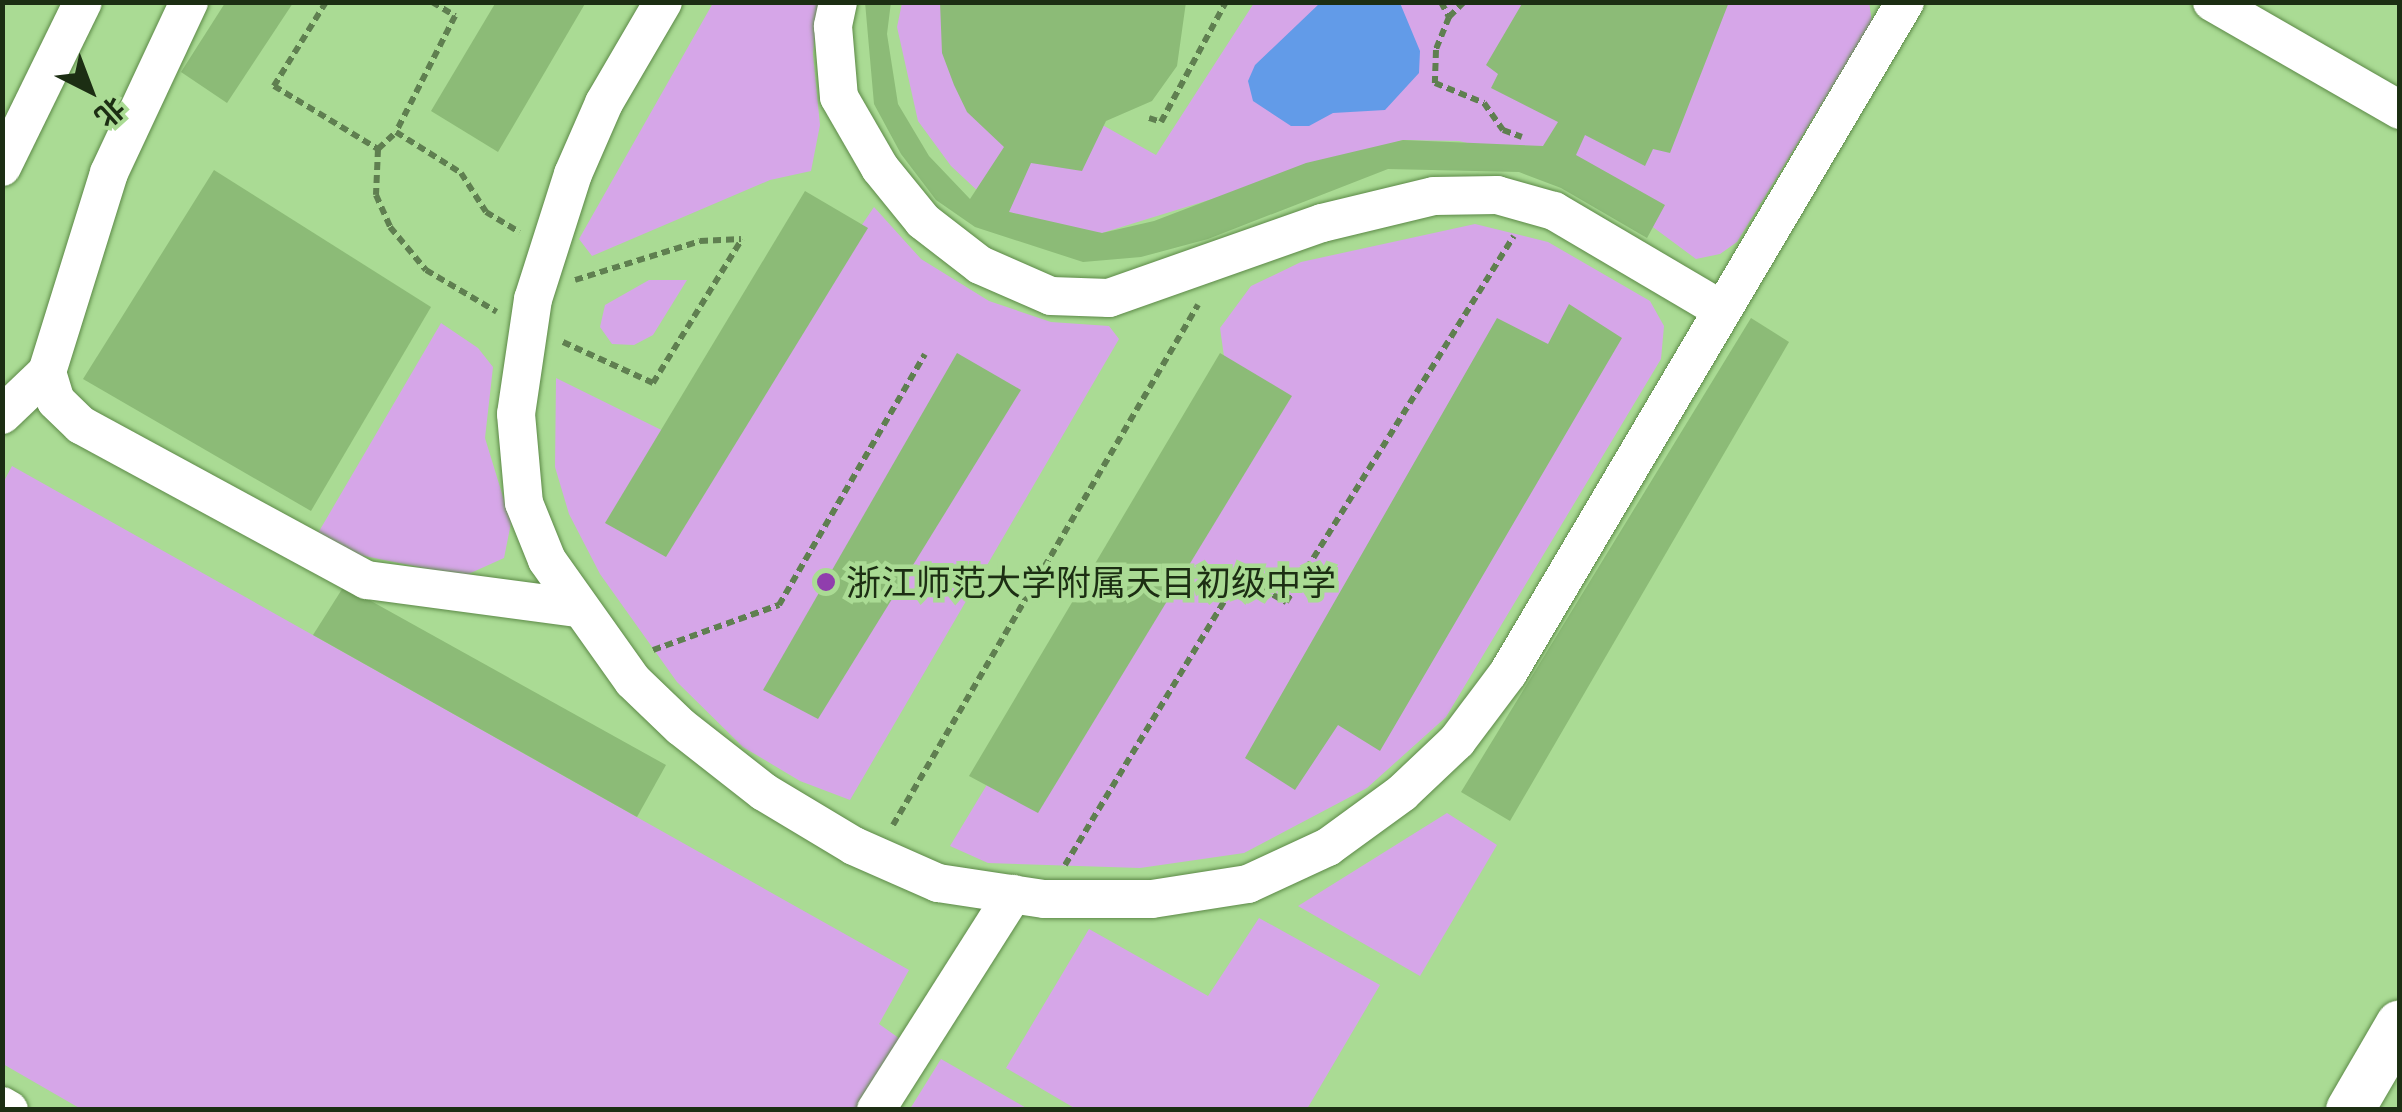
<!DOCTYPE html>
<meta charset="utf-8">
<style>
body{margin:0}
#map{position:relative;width:2402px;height:1112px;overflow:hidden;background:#aadb94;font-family:"PT Sans","Noto Sans SC",sans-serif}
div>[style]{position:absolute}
.green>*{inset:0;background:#d6a6e8}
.water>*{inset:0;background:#629be8}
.building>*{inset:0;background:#8cbb77}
.path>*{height:6px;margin-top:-3px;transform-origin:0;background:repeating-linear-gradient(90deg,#5f7f50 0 8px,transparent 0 13px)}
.roads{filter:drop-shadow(0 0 2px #5c8947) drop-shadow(0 0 2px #5c8947)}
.minor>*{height:38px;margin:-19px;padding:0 19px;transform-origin:19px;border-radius:19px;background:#fff}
.major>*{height:48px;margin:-24px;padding:0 24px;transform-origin:24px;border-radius:24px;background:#fff}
.dots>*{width:28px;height:28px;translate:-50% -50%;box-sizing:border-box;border:5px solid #aadb94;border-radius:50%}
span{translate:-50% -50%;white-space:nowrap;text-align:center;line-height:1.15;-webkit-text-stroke:9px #aadb94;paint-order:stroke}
.poi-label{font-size:35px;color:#1c2e13}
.left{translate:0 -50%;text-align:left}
.frame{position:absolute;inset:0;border:5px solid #1c2e13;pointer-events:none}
.north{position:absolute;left:40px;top:40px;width:100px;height:100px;-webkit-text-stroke:8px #aadb94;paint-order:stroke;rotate:138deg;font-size:28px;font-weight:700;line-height:40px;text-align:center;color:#1c2e13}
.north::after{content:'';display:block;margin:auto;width:35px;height:45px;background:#1c2e13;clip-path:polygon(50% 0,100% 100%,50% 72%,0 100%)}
</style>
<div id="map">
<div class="green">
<i style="clip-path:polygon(1869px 2px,1872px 22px,1737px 242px,1720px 254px,1696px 259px,1576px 170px,1459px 141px,1403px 140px,1102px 233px,1054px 227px,995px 207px,951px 166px,918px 121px,897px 27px,902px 3px,1067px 3px,1065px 104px,1156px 155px,1254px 3px)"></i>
<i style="clip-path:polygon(713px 3px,818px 3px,813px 54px,820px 125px,811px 171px,770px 180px,592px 256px,579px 239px)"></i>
<i style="clip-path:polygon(874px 207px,921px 259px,989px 301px,1051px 322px,1109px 326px,1119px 339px,850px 800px,800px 781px,743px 747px,677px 682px,600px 574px,569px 514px,555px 467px,556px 378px,708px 453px)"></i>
<i style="clip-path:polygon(1475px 224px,1548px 242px,1650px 301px,1664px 326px,1661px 359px,1446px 717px,1367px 788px,1244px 853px,1140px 868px,988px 863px,950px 846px,1228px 385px,1220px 328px,1251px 286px,1301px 262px)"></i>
<i style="clip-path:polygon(649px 280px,687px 280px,653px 335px,634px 345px,612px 344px,600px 327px,605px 305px)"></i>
<i style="clip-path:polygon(441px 323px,478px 348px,493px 367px,485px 438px,511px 523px,504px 558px,464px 576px,359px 555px,318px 533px)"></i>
<i style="clip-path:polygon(12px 466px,909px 970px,879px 1024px,903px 1041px,859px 1109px,81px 1109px,3px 1064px,2px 485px)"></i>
<i style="clip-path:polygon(1447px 813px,1497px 845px,1420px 976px,1298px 906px)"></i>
<i style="clip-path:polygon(1259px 918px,1380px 985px,1307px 1109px,1076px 1109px,1006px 1068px,1089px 929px,1208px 996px)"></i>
<i style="clip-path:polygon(941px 1059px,1028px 1109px,910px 1109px)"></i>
</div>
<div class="water">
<i style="clip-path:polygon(1320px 3px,1400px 3px,1420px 51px,1419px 73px,1385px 110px,1333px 113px,1309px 126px,1291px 126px,1253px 101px,1248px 81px,1255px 65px)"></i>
</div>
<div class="building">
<i style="clip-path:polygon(496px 2px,586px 2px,498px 152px,431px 111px)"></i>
<i style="clip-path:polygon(865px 2px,891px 2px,887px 34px,898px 104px,929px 156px,970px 199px,1004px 147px,967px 112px,954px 85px,942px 53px,940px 2px,1186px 2px,1177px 66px,1152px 101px,1106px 121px,1082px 171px,1031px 163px,1009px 212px,1102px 233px,1154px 221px,1306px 163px,1403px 140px,1543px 146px,1558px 122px,1491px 88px,1498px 74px,1486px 65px,1523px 2px,1729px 2px,1670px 153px,1653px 149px,1645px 166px,1585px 135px,1576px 155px,1665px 205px,1647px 238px,1561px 188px,1519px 172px,1388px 169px,1208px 239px,1141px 257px,1083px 262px,975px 227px,936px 200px,901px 154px,874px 104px)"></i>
<i style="clip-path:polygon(225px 3px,293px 3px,227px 103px,181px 72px)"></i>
<i style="clip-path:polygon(214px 170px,431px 307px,311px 511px,83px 379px)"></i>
<i style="clip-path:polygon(805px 191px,868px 228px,666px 557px,605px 523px)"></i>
<i style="clip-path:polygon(1569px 304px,1622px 338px,1380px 751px,1338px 725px,1295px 790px,1245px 758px,1497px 318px,1548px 344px)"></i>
<i style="clip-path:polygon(1751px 318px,1789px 342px,1510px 821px,1461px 792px)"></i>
<i style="clip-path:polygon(957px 353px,1021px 390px,818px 719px,763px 690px)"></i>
<i style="clip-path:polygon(1220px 353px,1292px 396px,1038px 813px,969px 776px)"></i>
<i style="clip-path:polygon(344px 586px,666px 765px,637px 817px,313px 635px)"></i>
</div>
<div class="path">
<i style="left:326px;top:2px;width:99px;rotate:121.8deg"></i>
<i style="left:274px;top:86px;width:122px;rotate:31.2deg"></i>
<i style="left:378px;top:149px;width:25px;rotate:-43deg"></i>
<i style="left:432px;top:2px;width:27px;rotate:31deg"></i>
<i style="left:455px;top:16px;width:130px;rotate:117deg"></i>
<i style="left:396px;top:132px;width:77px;rotate:32.2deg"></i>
<i style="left:461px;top:173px;width:46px;rotate:57.3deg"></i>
<i style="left:486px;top:212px;width:39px;rotate:31deg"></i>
<i style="left:1441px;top:2px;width:17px;rotate:62deg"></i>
<i style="left:1449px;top:17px;width:35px;rotate:112deg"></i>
<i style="left:1436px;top:50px;width:33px;rotate:92deg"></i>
<i style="left:1435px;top:83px;width:53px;rotate:22.2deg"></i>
<i style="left:1484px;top:103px;width:33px;rotate:55deg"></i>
<i style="left:1503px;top:130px;width:20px;rotate:20deg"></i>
<i style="left:1449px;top:17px;width:21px;rotate:-45deg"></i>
<i style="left:1149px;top:118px;width:13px;rotate:18deg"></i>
<i style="left:1161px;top:122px;width:136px;rotate:-61.6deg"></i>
<i style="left:378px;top:149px;width:46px;rotate:92.5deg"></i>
<i style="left:376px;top:195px;width:35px;rotate:66deg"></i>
<i style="left:390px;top:227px;width:56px;rotate:50.1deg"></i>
<i style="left:426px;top:270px;width:82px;rotate:30.6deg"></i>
<i style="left:575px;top:280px;width:131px;rotate:-17.3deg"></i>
<i style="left:700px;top:241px;width:41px;rotate:-2.8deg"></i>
<i style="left:563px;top:342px;width:99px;rotate:24.5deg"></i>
<i style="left:653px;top:383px;width:169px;rotate:-58.3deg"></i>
<i style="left:653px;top:650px;width:134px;rotate:-19.7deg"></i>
<i style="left:779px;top:605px;width:290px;rotate:-59.8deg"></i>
<i style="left:893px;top:825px;width:603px;rotate:-59.61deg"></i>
<i style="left:1065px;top:865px;width:337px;rotate:-58.9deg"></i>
<i style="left:1239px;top:576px;width:54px;rotate:29deg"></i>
<i style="left:1286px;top:602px;width:431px;rotate:-58.1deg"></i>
</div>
<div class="roads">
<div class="minor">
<i style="left:189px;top:2px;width:189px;rotate:115.1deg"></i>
<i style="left:109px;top:173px;width:208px;rotate:107.3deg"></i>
<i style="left:47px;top:372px;width:30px;rotate:73deg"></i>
<i style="left:56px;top:401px;width:35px;rotate:44deg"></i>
<i style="left:81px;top:425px;width:325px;rotate:28.5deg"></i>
<i style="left:367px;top:580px;width:213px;rotate:7.6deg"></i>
<i style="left:663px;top:2px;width:117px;rotate:120.3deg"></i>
<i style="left:604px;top:103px;width:77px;rotate:113.6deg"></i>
<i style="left:573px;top:174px;width:131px;rotate:107.7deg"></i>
<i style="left:533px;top:299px;width:116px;rotate:98.4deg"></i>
<i style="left:516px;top:414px;width:89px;rotate:84.9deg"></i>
<i style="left:524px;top:503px;width:61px;rotate:68deg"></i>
<i style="left:547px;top:560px;width:148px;rotate:54.6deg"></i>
<i style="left:633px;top:681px;width:66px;rotate:43.8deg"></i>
<i style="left:681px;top:727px;width:105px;rotate:38.1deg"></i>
<i style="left:764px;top:792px;width:105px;rotate:31deg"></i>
<i style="left:854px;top:846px;width:92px;rotate:23.8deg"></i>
<i style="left:938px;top:883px;width:107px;rotate:8.6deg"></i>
<i style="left:1044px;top:899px;width:108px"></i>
<i style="left:1152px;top:899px;width:97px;rotate:-8.9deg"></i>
<i style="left:1248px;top:884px;width:88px;rotate:-24.8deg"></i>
<i style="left:1328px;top:847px;width:92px;rotate:-36.1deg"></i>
<i style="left:1402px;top:793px;width:76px;rotate:-43.4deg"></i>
<i style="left:1457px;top:741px;width:85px;rotate:-53.1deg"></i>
<i style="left:1508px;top:673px;width:780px;rotate:-59.39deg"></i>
<i style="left:838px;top:2px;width:25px;rotate:102deg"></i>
<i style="left:833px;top:26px;width:71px;rotate:85.2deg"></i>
<i style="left:839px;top:97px;width:82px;rotate:60deg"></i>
<i style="left:880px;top:168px;width:68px;rotate:50.9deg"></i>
<i style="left:923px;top:221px;width:72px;rotate:37.7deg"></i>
<i style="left:980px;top:265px;width:77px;rotate:23.6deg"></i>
<i style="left:1051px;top:296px;width:58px;rotate:2deg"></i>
<i style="left:1109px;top:298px;width:226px;rotate:-19.4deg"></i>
<i style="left:1322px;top:223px;width:115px;rotate:-13.6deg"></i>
<i style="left:1434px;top:196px;width:63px;rotate:-0.9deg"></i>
<i style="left:1497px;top:195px;width:59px;rotate:15.7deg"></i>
<i style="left:1554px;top:211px;width:195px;rotate:30.5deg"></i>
<i style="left:2212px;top:2px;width:217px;rotate:29.9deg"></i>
<i style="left:2px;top:167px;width:184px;rotate:-63.9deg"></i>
<i style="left:2px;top:415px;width:62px;rotate:-43.7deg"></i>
<i style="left:2px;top:1106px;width:8px;rotate:30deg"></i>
<i style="left:876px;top:1110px;width:256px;rotate:-57.6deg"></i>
</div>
<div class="major">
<i style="left:2350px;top:1110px;width:99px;rotate:-59.8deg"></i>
</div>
</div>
<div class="dots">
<i style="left:826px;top:582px;background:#903ead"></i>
</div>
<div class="poi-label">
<span class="left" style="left:846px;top:582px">浙江师范大学附属天目初级中学</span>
</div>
<div class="frame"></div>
<div class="north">北</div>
</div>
